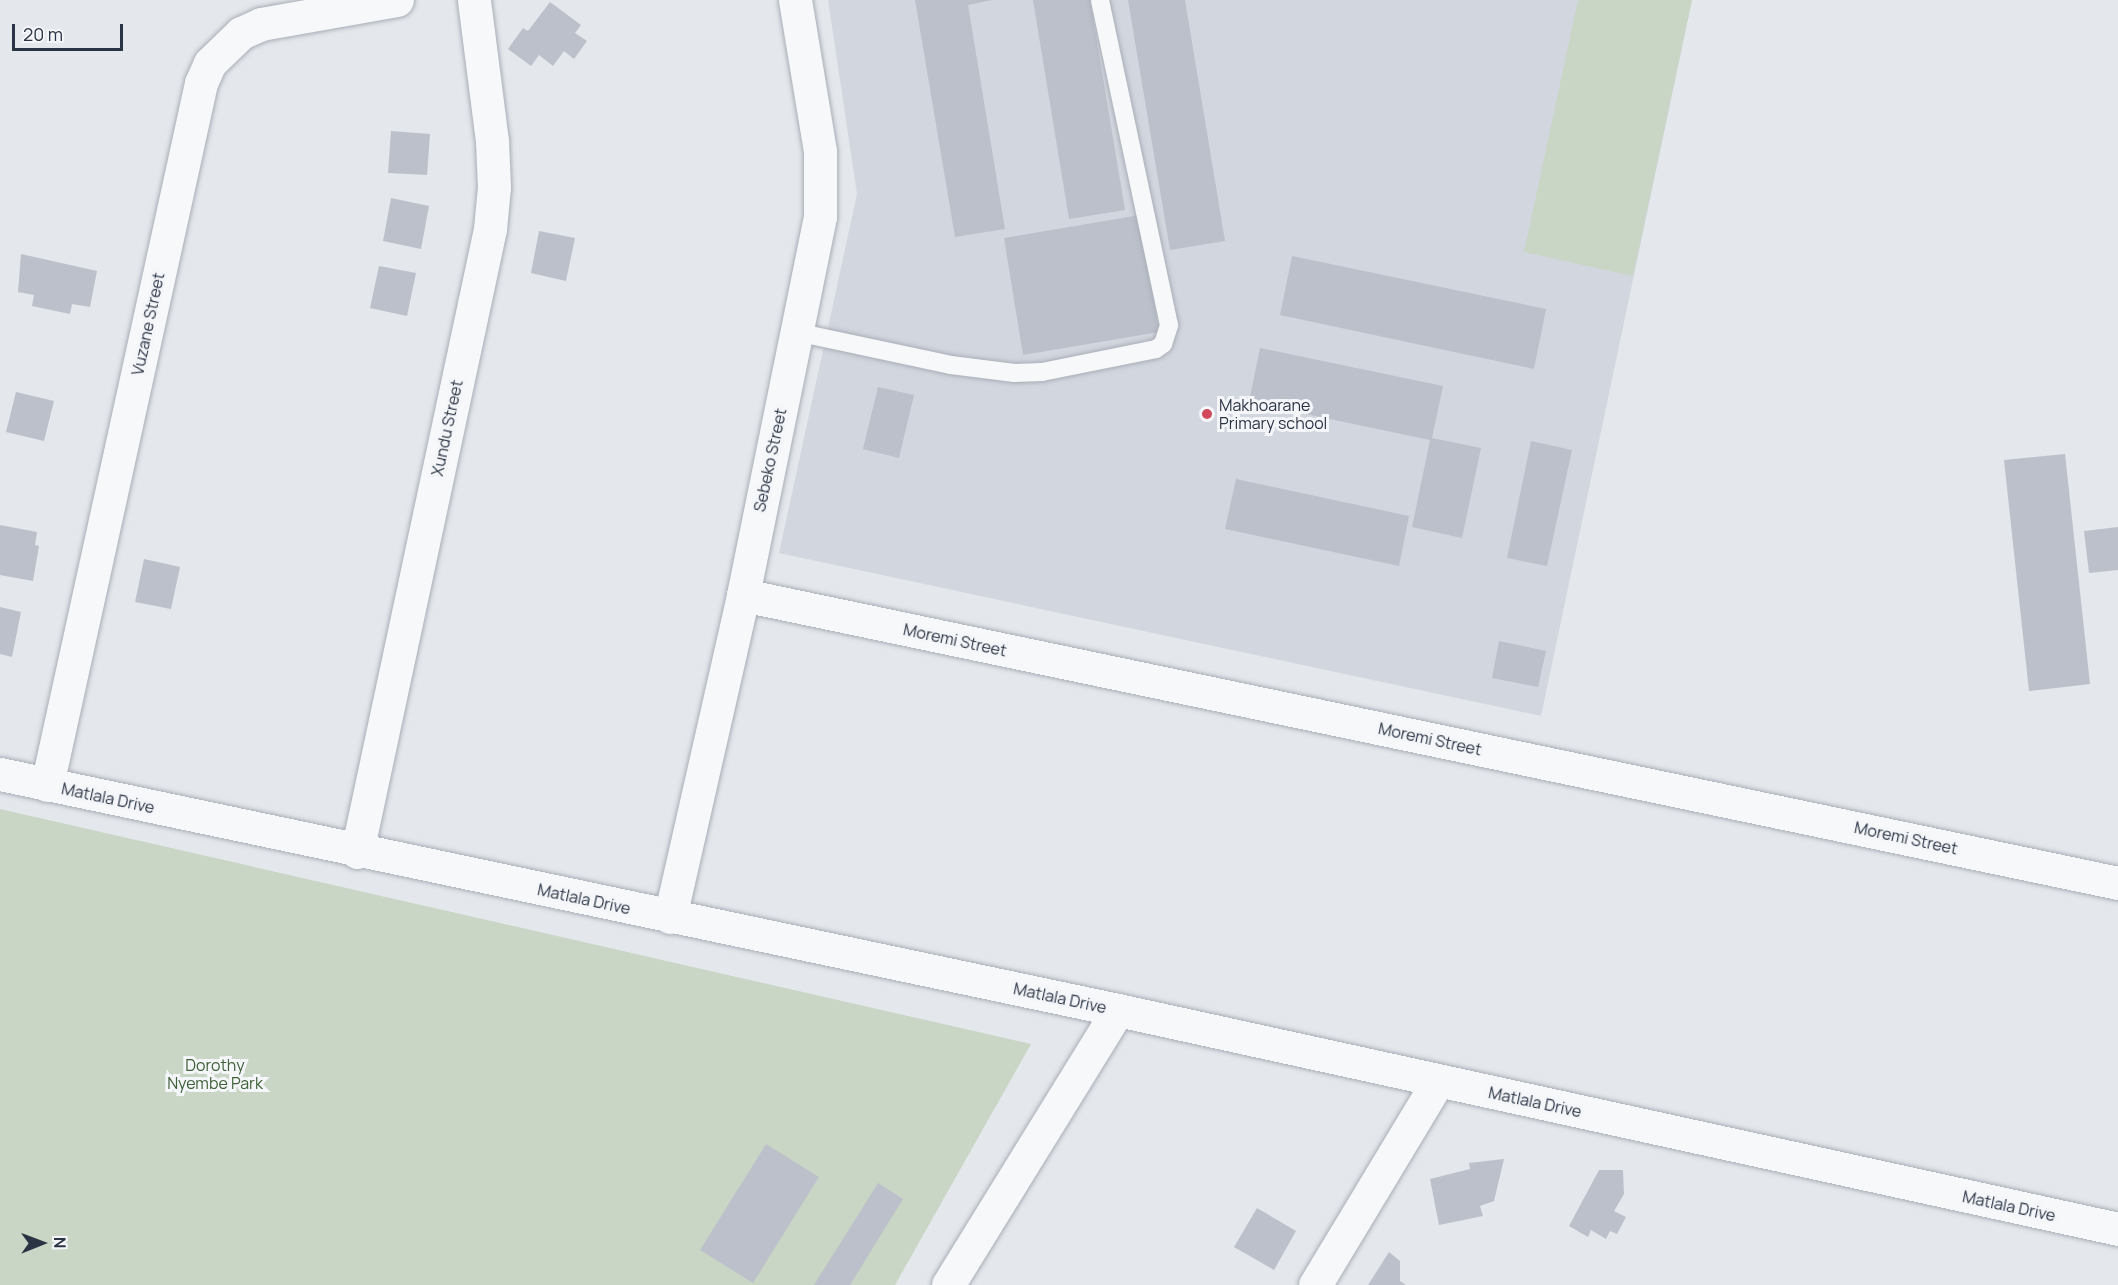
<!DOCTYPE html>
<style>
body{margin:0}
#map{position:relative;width:2118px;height:1285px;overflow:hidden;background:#e4e7ec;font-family:Manrope,sans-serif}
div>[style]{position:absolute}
.built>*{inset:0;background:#d2d6de}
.green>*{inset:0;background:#c9d6c5}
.building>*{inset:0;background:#bbc0ca}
.roads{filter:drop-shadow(0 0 2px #a9aeb7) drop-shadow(0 0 2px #a9aeb7)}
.service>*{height:18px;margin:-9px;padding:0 9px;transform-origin:9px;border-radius:9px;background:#f7f8fa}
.minor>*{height:33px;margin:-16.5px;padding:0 16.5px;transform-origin:16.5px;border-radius:16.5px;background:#f7f8fa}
.dots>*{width:16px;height:16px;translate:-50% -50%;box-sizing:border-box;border:3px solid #f4f6f9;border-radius:50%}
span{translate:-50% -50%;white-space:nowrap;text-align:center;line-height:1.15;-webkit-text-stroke:6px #f4f6f9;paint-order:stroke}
.street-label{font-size:16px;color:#2b3445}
.poi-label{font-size:16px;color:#2b3445}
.left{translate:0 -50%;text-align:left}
.park-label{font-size:16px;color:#3f6138}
.north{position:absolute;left:12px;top:1213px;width:60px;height:60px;-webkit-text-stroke:4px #f4f6f9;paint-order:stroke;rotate:89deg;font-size:16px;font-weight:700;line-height:24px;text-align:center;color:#2b3445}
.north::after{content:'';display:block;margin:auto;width:21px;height:27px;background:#2b3445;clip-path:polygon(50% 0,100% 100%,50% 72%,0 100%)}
.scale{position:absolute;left:12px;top:24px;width:111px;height:27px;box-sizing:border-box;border:3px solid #2b3445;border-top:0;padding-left:8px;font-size:18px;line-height:21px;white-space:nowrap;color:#2b3445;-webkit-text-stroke:4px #f4f6f9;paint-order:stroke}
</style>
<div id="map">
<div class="built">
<i style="clip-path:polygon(828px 0,1692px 0,1541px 716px,779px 553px,857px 194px)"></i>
</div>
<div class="green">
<i style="clip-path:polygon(1578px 0,1692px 0,1633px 276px,1524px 252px)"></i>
<i style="clip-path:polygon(0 809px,1031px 1044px,895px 1285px,0 1285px)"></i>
</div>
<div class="building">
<i style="clip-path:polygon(915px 0,992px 0,968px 5px,1005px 229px,955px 237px)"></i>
<i style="clip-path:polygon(1033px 0,1090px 0,1125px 210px,1069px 219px)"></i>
<i style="clip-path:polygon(1128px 0,1185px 0,1225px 241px,1170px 250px)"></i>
<i style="clip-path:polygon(550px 2px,581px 25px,575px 33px,587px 41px,574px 59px,564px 51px,553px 66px,539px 55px,531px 66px,508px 49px,523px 28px,528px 31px)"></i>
<i style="clip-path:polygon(391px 131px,430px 134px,427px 175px,388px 173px)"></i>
<i style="clip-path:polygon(391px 198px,429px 206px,421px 249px,383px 241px)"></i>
<i style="clip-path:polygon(1140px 215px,1159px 332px,1023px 355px,1004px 238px)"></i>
<i style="clip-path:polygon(539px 231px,575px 238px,566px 281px,531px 273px)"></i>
<i style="clip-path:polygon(21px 254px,97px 271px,90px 307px,72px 304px,70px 314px,32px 306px,34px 295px,18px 292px)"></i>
<i style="clip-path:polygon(1292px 256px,1546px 309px,1534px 369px,1280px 315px)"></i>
<i style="clip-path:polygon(379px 266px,416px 273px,407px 316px,370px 308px)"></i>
<i style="clip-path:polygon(1260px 348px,1443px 386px,1432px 438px,1481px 448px,1462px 538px,1412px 527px,1430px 440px,1249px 402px)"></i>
<i style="clip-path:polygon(878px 387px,914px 395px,899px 458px,863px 449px)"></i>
<i style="clip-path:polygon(16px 392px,54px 401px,44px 441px,6px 432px)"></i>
<i style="clip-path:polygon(1531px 441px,1572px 450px,1547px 566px,1507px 558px)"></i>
<i style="clip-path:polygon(2065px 454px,2090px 684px,2029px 691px,2004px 460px)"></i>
<i style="clip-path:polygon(1236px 479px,1409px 516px,1399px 566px,1225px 529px)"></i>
<i style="clip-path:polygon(0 525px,37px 532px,35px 545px,39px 546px,33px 581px,0 575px)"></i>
<i style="clip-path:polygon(2118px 527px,2118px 570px,2089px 573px,2084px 531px)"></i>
<i style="clip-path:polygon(144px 559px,180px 567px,171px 609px,135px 602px)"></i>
<i style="clip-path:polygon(0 607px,21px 612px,12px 657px,0 654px)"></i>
<i style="clip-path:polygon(1499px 641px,1546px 651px,1538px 687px,1492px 678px)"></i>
<i style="clip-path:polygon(766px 1144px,819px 1177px,753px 1283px,700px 1250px)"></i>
<i style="clip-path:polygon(1504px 1159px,1494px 1201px,1480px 1206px,1483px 1216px,1439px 1225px,1430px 1179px,1470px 1169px,1469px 1163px)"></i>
<i style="clip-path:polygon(1599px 1170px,1623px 1170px,1624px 1194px,1614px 1211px,1626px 1217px,1617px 1234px,1610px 1231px,1606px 1239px,1591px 1230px,1588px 1237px,1569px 1226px)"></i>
<i style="clip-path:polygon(878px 1183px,903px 1199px,850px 1285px,814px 1285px)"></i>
<i style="clip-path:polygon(1257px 1208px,1296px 1231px,1274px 1270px,1234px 1247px)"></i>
<i style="clip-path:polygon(1389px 1252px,1400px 1261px,1400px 1281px,1406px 1285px,1368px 1285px)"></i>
</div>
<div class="roads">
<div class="service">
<i style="left:796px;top:332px;width:158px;rotate:12deg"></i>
<i style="left:951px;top:365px;width:64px;rotate:7.2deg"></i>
<i style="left:1014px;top:373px;width:28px;rotate:-2deg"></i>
<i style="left:1042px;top:372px;width:116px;rotate:-11.4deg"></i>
<i style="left:1156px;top:349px;width:9px;rotate:-36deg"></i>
<i style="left:1163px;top:344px;width:20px;rotate:-72deg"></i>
<i style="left:1169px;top:325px;width:332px;rotate:-102deg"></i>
</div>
<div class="minor">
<i style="left:743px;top:595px;width:1405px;rotate:11.83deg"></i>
<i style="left:0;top:774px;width:1143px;rotate:11.92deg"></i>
<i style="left:1118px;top:1010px;width:1024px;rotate:12.35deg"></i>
<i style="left:47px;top:785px;width:719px;rotate:-77.63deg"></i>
<i style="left:201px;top:83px;width:22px;rotate:-66deg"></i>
<i style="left:210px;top:63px;width:43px;rotate:-44.1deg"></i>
<i style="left:241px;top:33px;width:22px;rotate:-24deg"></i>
<i style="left:261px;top:24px;width:138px;rotate:-10deg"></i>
<i style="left:357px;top:852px;width:637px;rotate:-77.95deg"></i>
<i style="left:490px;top:229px;width:42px;rotate:-84.6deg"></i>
<i style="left:494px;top:187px;width:46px;rotate:-92.5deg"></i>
<i style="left:492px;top:141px;width:142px;rotate:-97.3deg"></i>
<i style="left:670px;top:917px;width:330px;rotate:-77.2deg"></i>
<i style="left:743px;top:595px;width:386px;rotate:-78.5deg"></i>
<i style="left:820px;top:217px;width:66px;rotate:-90deg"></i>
<i style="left:820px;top:151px;width:153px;rotate:-99.4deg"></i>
<i style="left:948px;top:1285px;width:323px;rotate:-58.3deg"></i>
<i style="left:1315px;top:1285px;width:238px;rotate:-58.9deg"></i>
</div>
</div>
<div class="dots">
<i style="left:1207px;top:414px;background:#d1495b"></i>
</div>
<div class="street-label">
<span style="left:148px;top:324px;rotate:-78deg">Vuzane Street</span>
<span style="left:447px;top:428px;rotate:-78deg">Xundu Street</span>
<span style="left:770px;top:460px;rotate:-78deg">Sebeko Street</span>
<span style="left:955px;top:640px;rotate:12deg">Moremi Street</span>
<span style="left:1430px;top:739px;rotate:12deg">Moremi Street</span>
<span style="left:108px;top:798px;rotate:12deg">Matlala Drive</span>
<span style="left:1906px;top:838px;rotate:12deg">Moremi Street</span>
<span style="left:584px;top:899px;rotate:12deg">Matlala Drive</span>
<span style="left:1060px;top:998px;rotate:12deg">Matlala Drive</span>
<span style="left:1535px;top:1102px;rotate:12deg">Matlala Drive</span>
<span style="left:2009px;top:1206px;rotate:12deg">Matlala Drive</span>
</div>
<div class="poi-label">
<span class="left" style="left:1219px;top:414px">Makhoarane<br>Primary school</span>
</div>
<div class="park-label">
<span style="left:215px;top:1074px">Dorothy<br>Nyembe Park</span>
</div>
<div class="north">N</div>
<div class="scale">20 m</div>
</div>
